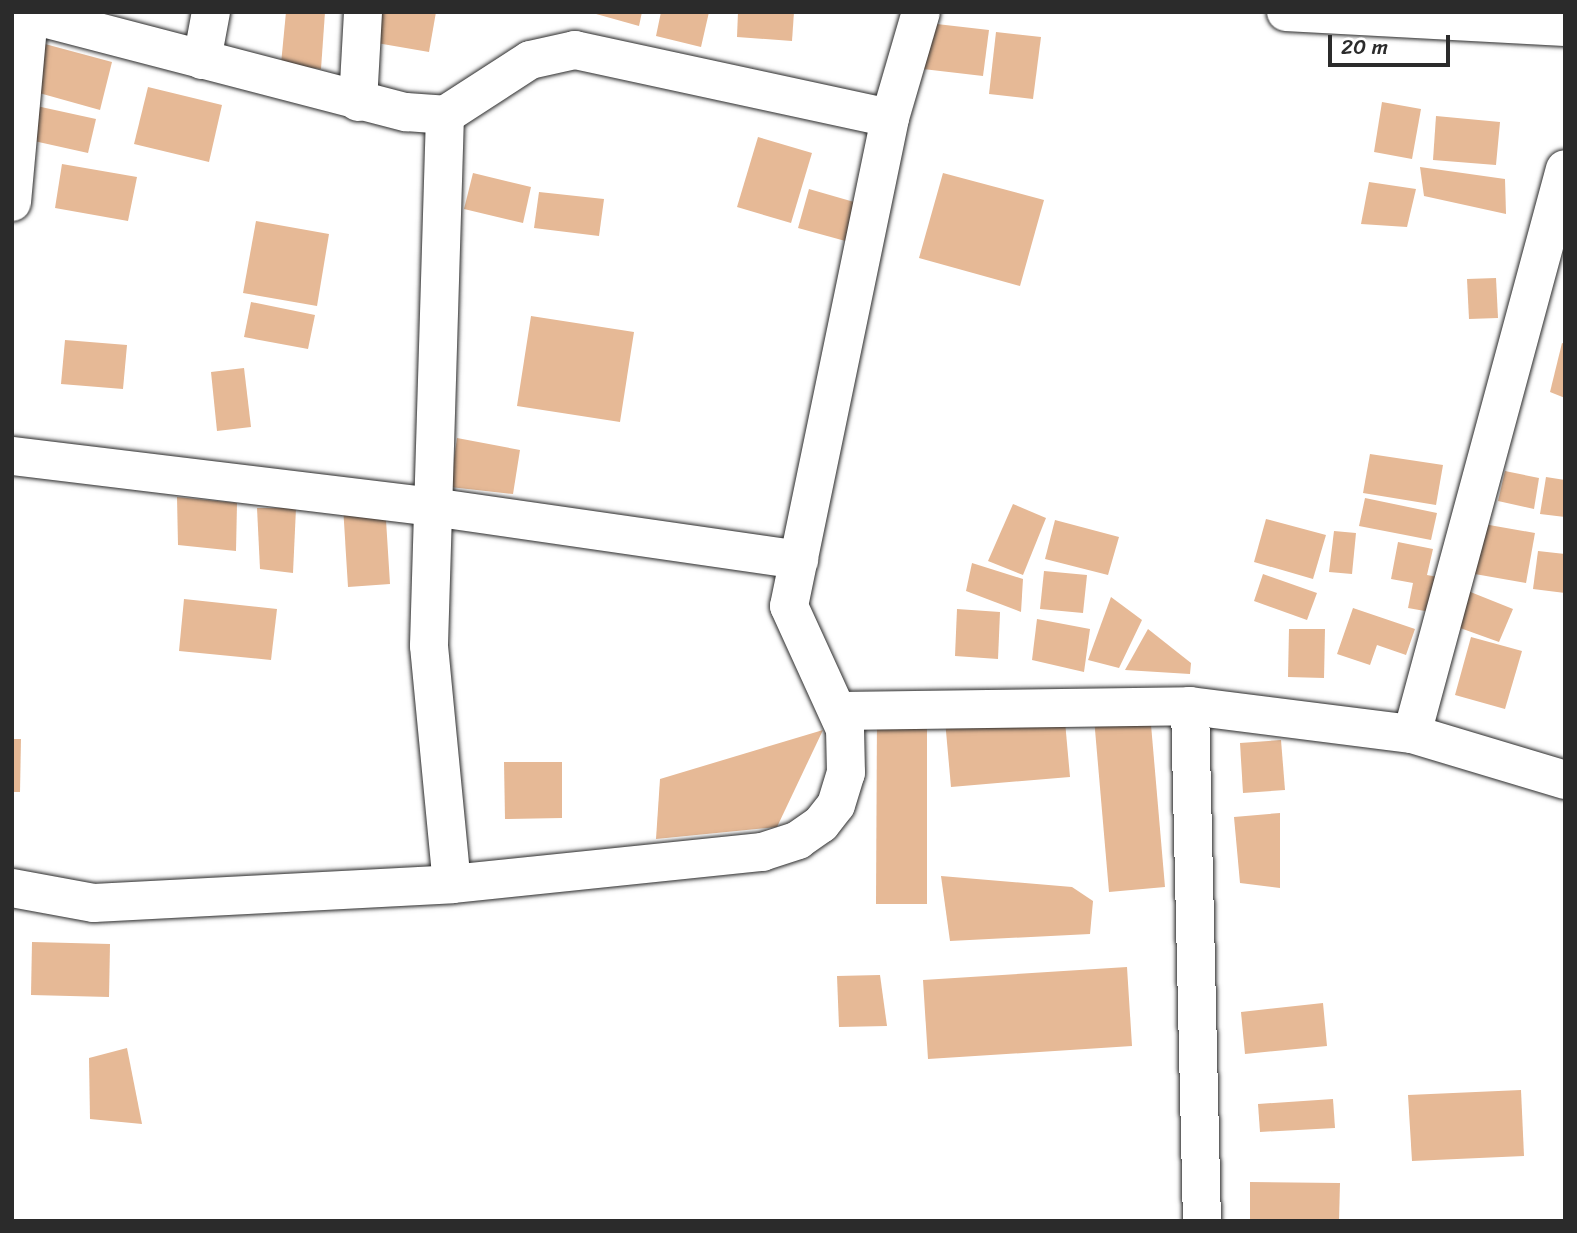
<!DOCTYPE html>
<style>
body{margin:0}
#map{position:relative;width:1577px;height:1233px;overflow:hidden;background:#fff;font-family:Sriracha,sans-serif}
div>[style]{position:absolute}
.building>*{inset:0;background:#e6b996}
.roads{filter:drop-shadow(0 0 2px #2b2b2b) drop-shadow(0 0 2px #2b2b2b)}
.minor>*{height:38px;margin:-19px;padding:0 19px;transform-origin:19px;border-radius:19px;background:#fff}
span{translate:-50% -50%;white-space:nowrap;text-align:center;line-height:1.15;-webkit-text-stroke:7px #fff;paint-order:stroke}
.frame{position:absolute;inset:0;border:14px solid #2b2b2b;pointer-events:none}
.scale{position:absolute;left:1328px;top:35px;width:122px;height:32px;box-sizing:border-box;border:4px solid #2b2b2b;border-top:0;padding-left:9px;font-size:21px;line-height:24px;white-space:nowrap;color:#2b2b2b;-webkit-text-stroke:5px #fff;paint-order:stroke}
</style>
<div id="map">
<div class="building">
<i style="clip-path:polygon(286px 12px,325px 12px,321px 69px,281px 64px)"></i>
<i style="clip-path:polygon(375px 12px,436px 12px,429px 52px,371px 42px)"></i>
<i style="clip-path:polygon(589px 12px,642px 12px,639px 26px)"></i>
<i style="clip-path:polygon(661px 12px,709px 12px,701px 47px,656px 36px)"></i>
<i style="clip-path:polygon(738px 12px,794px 12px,792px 41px,737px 37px)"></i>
<i style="clip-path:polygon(928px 23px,989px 30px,983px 76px,923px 69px)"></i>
<i style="clip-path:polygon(996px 32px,1041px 37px,1033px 99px,989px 94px)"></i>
<i style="clip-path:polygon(45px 44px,112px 62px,100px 110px,32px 91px)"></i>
<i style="clip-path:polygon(148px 87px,222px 105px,209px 162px,134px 144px)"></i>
<i style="clip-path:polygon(1382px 102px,1421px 109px,1412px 159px,1374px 152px)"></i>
<i style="clip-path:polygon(32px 105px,96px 119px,88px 153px,25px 139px)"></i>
<i style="clip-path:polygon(1436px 116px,1500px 122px,1496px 165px,1433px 160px)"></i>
<i style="clip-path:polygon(758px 137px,812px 153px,791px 223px,737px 207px)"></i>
<i style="clip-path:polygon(62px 164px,137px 177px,128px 221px,55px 208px)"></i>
<i style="clip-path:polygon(1420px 167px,1505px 179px,1506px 214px,1424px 196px)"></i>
<i style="clip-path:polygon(473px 173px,531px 187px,523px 223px,464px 209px)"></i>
<i style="clip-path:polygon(943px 173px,1044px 200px,1020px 286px,919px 258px)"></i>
<i style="clip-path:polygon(1369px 182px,1416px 189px,1407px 227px,1361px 224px)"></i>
<i style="clip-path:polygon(809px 189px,861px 204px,849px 242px,798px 228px)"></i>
<i style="clip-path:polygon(539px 192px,604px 199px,599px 236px,534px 228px)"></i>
<i style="clip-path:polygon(256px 221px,329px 234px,317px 306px,243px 293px)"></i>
<i style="clip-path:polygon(1496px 278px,1498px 318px,1469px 319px,1467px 279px)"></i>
<i style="clip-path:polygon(251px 302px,315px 315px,308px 349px,244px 337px)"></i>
<i style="clip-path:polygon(531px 316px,634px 332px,620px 422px,517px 406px)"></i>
<i style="clip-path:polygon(65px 340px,127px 345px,123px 389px,61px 384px)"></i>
<i style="clip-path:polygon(1562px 343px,1565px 344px,1565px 398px,1550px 392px)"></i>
<i style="clip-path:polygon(244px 368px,251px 427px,217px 431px,211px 372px)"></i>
<i style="clip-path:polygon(457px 438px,520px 450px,513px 494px,450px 487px)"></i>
<i style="clip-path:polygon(1370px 454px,1443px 465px,1436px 505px,1363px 493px)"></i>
<i style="clip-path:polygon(1505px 471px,1539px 478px,1534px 509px,1498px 501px)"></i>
<i style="clip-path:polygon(1546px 477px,1565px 480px,1565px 517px,1540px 514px)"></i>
<i style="clip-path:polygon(177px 497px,237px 503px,236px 551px,178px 545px)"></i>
<i style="clip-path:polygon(1365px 498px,1437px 513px,1431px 540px,1359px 526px)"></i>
<i style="clip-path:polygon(385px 504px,390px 584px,348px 587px,343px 506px)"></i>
<i style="clip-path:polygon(1013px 504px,1046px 518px,1023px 575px,988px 561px)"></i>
<i style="clip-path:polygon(257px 508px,296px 508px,293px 573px,260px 569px)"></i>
<i style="clip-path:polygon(1266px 519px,1326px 535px,1313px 579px,1254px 562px)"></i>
<i style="clip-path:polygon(1055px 520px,1119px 537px,1108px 575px,1045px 559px)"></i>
<i style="clip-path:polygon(1478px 523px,1535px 533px,1526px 583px,1469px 573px)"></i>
<i style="clip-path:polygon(1334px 531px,1356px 533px,1352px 574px,1329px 572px)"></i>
<i style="clip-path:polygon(1398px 542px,1433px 549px,1427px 575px,1443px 578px,1436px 613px,1408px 608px,1413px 583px,1391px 579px)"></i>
<i style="clip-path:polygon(1538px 551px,1565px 554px,1565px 593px,1533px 589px)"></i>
<i style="clip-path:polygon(972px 563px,1023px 579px,1021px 612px,966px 591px)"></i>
<i style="clip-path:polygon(1044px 571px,1087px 575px,1083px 613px,1040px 609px)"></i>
<i style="clip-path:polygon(1263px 574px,1317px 593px,1307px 620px,1254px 601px)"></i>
<i style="clip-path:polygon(1463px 589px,1513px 609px,1499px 642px,1449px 624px)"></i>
<i style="clip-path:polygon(1111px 597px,1142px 620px,1119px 668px,1088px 660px)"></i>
<i style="clip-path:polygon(184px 599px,277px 609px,271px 660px,179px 651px)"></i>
<i style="clip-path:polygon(1353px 608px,1415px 629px,1406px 655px,1377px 645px,1370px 665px,1337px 654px)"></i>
<i style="clip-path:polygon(957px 609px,1000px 612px,998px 659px,955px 656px)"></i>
<i style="clip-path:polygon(1037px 619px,1090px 629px,1084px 672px,1032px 660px)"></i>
<i style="clip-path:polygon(1148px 629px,1191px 663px,1190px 674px,1125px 670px)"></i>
<i style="clip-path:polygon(1289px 629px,1325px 629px,1324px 678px,1288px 677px)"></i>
<i style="clip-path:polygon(1471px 637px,1522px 651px,1505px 709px,1455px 695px)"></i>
<i style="clip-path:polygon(1064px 710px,1070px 777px,951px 787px,945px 720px)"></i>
<i style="clip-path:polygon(1150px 713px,1165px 887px,1109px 892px,1094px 718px)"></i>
<i style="clip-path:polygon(927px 716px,927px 904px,876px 904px,877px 717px)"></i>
<i style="clip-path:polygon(823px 730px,777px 827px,656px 839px,660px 779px)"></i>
<i style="clip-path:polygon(12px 739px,21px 739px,20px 792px,12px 792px)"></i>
<i style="clip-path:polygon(1281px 740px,1285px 790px,1243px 793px,1240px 743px)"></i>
<i style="clip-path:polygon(504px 762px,562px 762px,562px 818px,505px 819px)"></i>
<i style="clip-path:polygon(1280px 813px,1280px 888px,1240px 883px,1234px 817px)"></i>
<i style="clip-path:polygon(941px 876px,1072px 887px,1093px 901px,1090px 934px,950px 941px)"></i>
<i style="clip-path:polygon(32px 942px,110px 944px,109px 997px,31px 995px)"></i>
<i style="clip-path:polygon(1127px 967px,1132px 1046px,928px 1059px,923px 980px)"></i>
<i style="clip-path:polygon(880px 975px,887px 1026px,839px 1027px,837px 976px)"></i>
<i style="clip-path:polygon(1323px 1003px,1327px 1046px,1245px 1054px,1241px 1012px)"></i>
<i style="clip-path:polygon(127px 1048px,142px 1124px,90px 1119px,89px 1058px)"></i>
<i style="clip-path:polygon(1521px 1090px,1524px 1156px,1412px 1161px,1408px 1095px)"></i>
<i style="clip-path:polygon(1333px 1099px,1335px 1128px,1260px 1132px,1258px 1104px)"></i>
<i style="clip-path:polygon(1250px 1182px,1340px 1183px,1339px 1221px,1250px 1221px)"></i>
</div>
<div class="roads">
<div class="minor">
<i style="left:21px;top:12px;width:398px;rotate:14.6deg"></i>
<i style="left:406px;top:112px;width:39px;rotate:4deg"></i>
<i style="left:445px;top:115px;width:101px;rotate:-32.9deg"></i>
<i style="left:530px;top:60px;width:46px;rotate:-12.5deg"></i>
<i style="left:575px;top:50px;width:322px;rotate:12.2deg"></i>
<i style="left:1286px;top:12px;width:279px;rotate:3.1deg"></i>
<i style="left:202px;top:60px;width:49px;rotate:-79.4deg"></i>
<i style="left:358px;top:102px;width:90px;rotate:-86.8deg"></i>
<i style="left:445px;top:115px;width:531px;rotate:91.73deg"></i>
<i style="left:429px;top:646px;width:239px;rotate:84.5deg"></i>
<i style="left:12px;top:202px;width:189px;rotate:-84.8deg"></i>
<i style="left:12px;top:456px;width:423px;rotate:6.9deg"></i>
<i style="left:432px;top:507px;width:371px;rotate:8.2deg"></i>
<i style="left:1190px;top:706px;width:515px;rotate:88.67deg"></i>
<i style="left:841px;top:711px;width:349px;rotate:-0.8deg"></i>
<i style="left:1190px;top:706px;width:224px;rotate:7.2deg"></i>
<i style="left:1412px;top:734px;width:160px;rotate:16.7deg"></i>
<i style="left:1412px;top:734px;width:585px;rotate:-74.85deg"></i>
<i style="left:12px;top:888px;width:83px;rotate:10.4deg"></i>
<i style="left:94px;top:903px;width:359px;rotate:-3deg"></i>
<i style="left:452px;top:884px;width:312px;rotate:-5.9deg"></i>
<i style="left:762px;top:852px;width:38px;rotate:-18deg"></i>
<i style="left:798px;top:840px;width:28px;rotate:-35deg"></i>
<i style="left:821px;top:824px;width:24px;rotate:-52deg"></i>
<i style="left:836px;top:805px;width:34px;rotate:-73deg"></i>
<i style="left:846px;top:773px;width:44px;rotate:-91.3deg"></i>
<i style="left:845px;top:729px;width:135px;rotate:-114.5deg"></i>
<i style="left:789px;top:606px;width:498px;rotate:-78.3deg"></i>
<i style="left:890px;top:118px;width:110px;rotate:-73.7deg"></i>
</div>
</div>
<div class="frame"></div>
<div class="scale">20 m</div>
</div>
